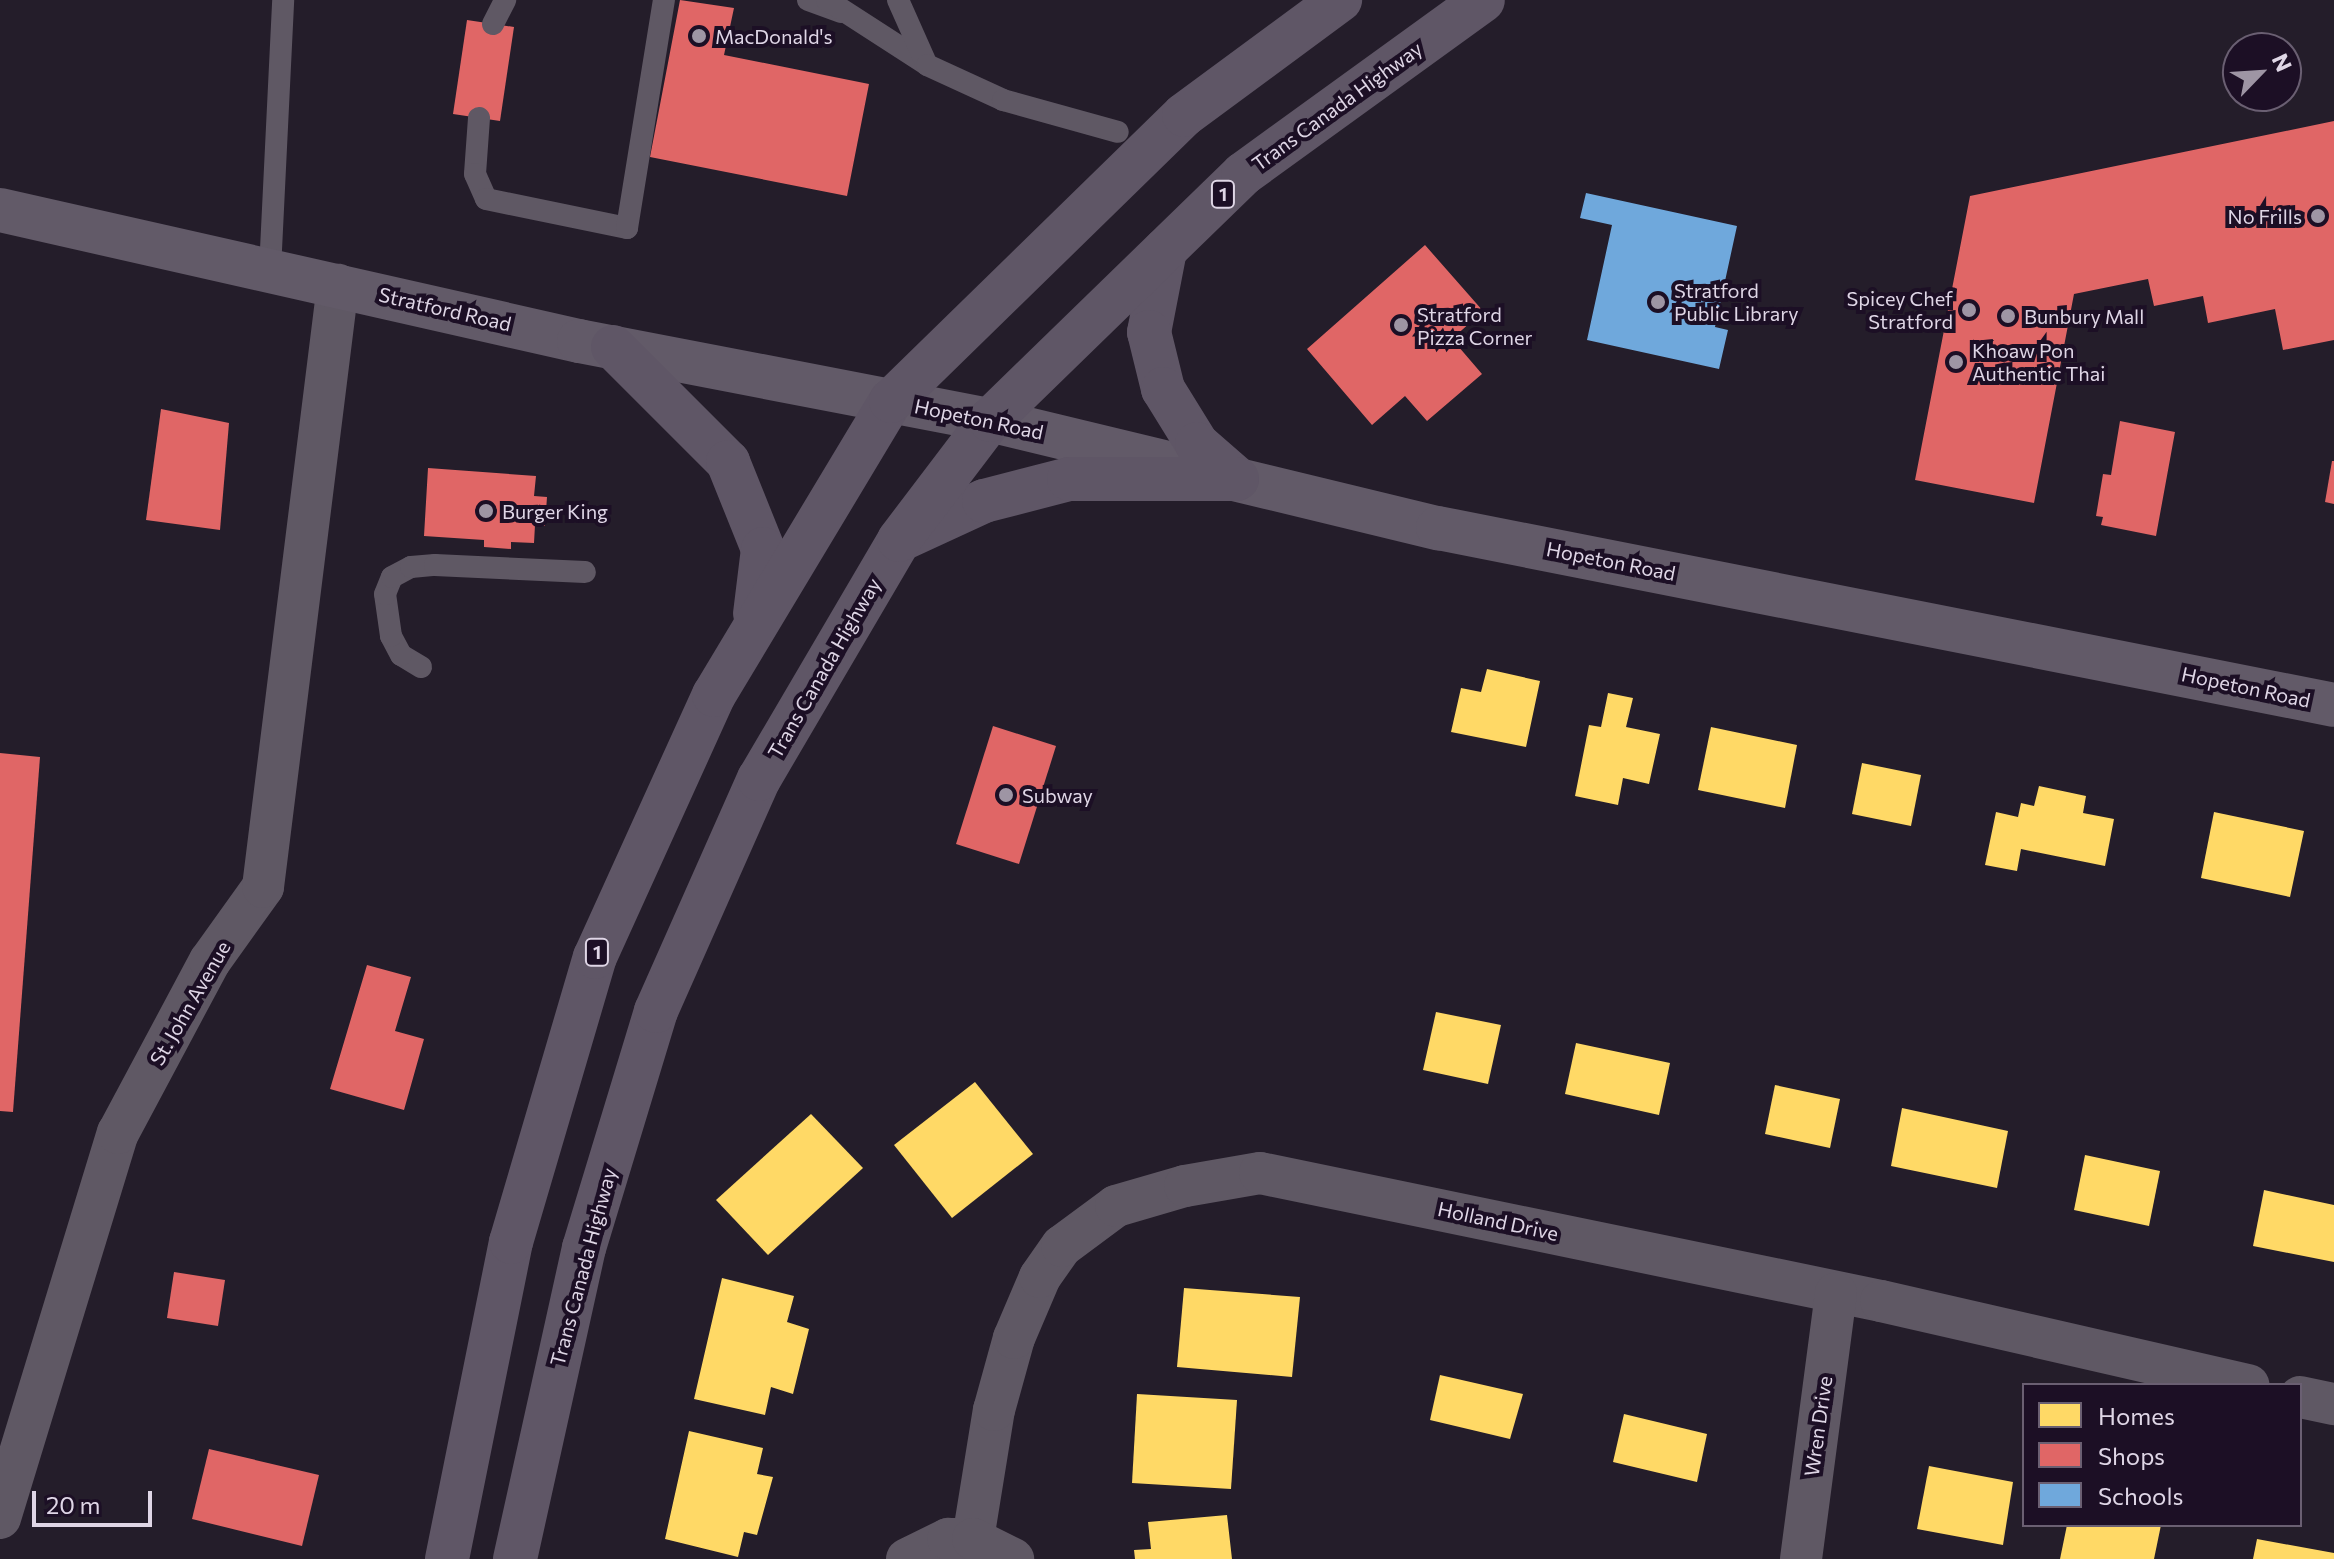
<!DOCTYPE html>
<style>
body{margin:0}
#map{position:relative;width:2334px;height:1559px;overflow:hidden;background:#241d2a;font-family:Commissioner,sans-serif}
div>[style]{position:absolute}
.homes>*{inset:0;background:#ffd966}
.shops>*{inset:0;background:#e06666}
.schools>*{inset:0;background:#6fa8dc}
.service>*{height:22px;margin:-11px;padding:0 11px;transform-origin:11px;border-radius:11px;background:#5f5864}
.minor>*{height:42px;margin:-21px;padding:0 21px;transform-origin:21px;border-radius:21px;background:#5f5864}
.secondary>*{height:44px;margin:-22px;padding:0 22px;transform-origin:22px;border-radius:22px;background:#625a68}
.trunk>*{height:44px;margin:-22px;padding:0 22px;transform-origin:22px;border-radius:22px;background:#5f5666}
.dots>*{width:22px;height:22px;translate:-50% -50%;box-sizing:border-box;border:4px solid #1c0f25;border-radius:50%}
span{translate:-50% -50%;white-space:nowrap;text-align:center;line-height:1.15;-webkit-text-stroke:8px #1c0f25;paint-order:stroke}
.shield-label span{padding:2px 6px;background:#1c0f25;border:2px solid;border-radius:6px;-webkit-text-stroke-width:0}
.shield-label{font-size:18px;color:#dfd6e6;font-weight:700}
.poi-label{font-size:20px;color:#dfd6e6}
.left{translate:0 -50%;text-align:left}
.right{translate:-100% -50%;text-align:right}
.street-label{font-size:20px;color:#dfd6e6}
.legend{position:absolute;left:2022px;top:1383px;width:280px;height:144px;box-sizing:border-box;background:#1c0f25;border:2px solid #6a5f72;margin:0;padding:10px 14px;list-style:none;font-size:24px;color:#dfd6e6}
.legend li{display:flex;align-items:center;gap:16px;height:40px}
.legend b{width:40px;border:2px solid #6a5f72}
.north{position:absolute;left:2222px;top:32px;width:80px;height:80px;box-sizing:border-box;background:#1c0f25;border:2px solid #6a5f72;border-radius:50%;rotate:65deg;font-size:22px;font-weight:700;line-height:32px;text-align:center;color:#dfd6e6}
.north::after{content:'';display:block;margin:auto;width:28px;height:36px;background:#9e95a4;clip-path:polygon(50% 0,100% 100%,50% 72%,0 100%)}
.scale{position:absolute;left:32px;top:1491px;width:120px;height:36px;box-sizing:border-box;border:4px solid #dfd6e6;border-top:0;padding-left:10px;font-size:24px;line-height:28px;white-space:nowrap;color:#dfd6e6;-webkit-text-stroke:6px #1c0f25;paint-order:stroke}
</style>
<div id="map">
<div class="homes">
<i style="clip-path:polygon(1487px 669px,1540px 681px,1526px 747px,1451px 732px,1461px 688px,1481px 692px)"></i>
<i style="clip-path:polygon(1608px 693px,1633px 698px,1626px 727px,1660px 734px,1649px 784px,1623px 778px,1618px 805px,1575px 796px,1589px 725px,1601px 727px)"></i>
<i style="clip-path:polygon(1711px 727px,1797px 745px,1785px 808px,1698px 790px)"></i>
<i style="clip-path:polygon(1862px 763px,1921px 775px,1911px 826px,1852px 814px)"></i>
<i style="clip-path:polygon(2039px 786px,2086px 796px,2083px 813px,2114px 819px,2105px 866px,2021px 849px,2017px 871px,1985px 865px,1996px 812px,2018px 817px,2021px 803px,2034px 806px)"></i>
<i style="clip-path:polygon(2214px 812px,2304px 831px,2290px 897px,2201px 878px)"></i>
<i style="clip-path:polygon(1436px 1012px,1501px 1025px,1488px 1084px,1423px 1070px)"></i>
<i style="clip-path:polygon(1576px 1043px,1670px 1063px,1659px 1115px,1565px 1094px)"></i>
<i style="clip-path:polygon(975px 1082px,1033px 1154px,952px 1218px,894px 1145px)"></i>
<i style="clip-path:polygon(1775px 1085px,1840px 1099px,1830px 1148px,1765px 1134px)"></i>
<i style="clip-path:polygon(1902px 1108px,2008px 1131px,1997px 1188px,1891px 1166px)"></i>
<i style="clip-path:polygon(811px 1114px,863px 1168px,768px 1255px,716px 1200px)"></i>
<i style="clip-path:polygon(2085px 1155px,2160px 1171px,2149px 1226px,2074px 1210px)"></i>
<i style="clip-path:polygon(2264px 1190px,2334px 1205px,2334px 1262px,2253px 1246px)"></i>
<i style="clip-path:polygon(722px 1278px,794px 1296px,787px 1322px,809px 1329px,793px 1394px,771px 1387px,765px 1415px,694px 1399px)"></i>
<i style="clip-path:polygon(1184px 1288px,1300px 1297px,1292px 1377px,1177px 1367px)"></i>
<i style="clip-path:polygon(1440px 1375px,1523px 1394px,1510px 1439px,1430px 1420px)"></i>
<i style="clip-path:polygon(1137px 1394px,1237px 1400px,1231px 1489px,1132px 1483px)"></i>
<i style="clip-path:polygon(1624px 1414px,1707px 1434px,1697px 1482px,1613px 1462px)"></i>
<i style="clip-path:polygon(689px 1431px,763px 1448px,757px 1474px,773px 1477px,757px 1535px,744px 1532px,738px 1557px,665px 1539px)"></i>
<i style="clip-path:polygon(1929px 1466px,2013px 1482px,2003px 1545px,1917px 1529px)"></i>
<i style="clip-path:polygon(1227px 1515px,1232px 1559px,1135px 1559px,1134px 1550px,1151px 1549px,1148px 1522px)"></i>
<i style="clip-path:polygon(2067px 1525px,2161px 1525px,2154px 1559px,2060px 1559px)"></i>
<i style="clip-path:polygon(2257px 1539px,2334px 1553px,2334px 1559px,2253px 1559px)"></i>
</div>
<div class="shops">
<i style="clip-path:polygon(680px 0,734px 8px,724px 55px,869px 84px,847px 196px,650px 157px)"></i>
<i style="clip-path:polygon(467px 20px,514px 27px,500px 121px,453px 114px)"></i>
<i style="clip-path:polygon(2334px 121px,2334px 340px,2283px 350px,2275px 309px,2208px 323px,2203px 296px,2154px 306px,2148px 279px,2074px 294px,2034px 503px,1915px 480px,1970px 196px)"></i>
<i style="clip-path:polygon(1425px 245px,1483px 311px,1452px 339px,1482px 374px,1427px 421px,1405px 396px,1372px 425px,1307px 349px)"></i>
<i style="clip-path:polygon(161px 409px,229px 423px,220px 530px,146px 520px)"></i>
<i style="clip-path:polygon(2120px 421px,2175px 432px,2156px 536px,2101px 525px,2103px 517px,2096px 516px,2103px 474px,2111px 475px)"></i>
<i style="clip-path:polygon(2332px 461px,2334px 461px,2334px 504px,2325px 502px)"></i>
<i style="clip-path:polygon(428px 468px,536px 476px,534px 496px,547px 497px,545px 526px,535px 525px,534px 543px,511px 542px,511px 549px,484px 547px,484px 540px,424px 536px)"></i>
<i style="clip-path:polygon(993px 726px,1056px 746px,1019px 864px,956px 844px)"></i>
<i style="clip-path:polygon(0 753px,40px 757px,13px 1112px,0 1111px)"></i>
<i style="clip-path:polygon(367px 965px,411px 977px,395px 1031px,424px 1039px,404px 1110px,330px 1089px)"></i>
<i style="clip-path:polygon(174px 1272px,225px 1280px,218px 1326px,167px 1318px)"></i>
<i style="clip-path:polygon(209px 1449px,319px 1475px,302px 1546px,192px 1519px)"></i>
</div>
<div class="schools">
<i style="clip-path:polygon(1586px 193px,1737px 226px,1715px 327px,1728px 330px,1719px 369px,1587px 340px,1612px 225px,1580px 218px)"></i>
</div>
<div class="service">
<i style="left:808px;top:0;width:35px;rotate:20deg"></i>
<i style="left:827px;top:0;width:118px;rotate:32.9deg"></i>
<i style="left:898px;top:0;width:71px;rotate:66deg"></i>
<i style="left:927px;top:65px;width:84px;rotate:24.7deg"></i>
<i style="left:1003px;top:100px;width:119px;rotate:15.5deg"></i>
<i style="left:493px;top:24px;width:27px;rotate:-63deg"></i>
<i style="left:479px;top:118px;width:56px;rotate:94.1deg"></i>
<i style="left:475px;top:174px;width:27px;rotate:66deg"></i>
<i style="left:486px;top:199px;width:144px;rotate:11.6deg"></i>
<i style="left:627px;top:228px;width:231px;rotate:-80.8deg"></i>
<i style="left:270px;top:270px;width:270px;rotate:-87.2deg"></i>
<i style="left:421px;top:667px;width:23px;rotate:-149deg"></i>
<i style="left:401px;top:655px;width:21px;rotate:-118deg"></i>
<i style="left:391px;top:636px;width:42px;rotate:-98.1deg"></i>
<i style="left:385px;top:594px;width:18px;rotate:-68deg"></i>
<i style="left:392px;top:577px;width:21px;rotate:-28deg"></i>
<i style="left:411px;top:567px;width:24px;rotate:-5deg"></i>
<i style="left:435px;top:565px;width:150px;rotate:2.7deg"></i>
</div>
<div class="minor">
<i style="left:2300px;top:1397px;width:35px;rotate:12deg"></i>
<i style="left:0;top:1518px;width:403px;rotate:-73deg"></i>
<i style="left:118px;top:1133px;width:195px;rotate:-61.9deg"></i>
<i style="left:210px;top:961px;width:91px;rotate:-54.4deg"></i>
<i style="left:263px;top:887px;width:607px;rotate:-82.9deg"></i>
<i style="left:973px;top:1539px;width:131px;rotate:-80.8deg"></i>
<i style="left:994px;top:1410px;width:75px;rotate:-74.5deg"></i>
<i style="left:1014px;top:1338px;width:66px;rotate:-66.9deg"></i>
<i style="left:1040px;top:1277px;width:38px;rotate:-55deg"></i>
<i style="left:1062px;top:1246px;width:67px;rotate:-36.5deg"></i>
<i style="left:1116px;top:1206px;width:72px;rotate:-16.2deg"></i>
<i style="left:1185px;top:1186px;width:76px;rotate:-9.8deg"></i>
<i style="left:1260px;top:1173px;width:634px;rotate:11.65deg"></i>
<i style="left:1881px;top:1301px;width:377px;rotate:12.9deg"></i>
<i style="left:907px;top:1559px;width:46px;rotate:-26deg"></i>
<i style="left:948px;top:1539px;width:25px"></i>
<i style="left:973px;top:1539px;width:45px;rotate:26.6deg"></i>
<i style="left:1801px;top:1559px;width:268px;rotate:-82.5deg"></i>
</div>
<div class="secondary">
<i style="left:0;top:210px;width:594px;rotate:12.75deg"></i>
<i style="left:579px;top:341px;width:419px;rotate:10.9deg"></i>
<i style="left:990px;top:420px;width:461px;rotate:13.6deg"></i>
<i style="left:1438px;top:528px;width:913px;rotate:11.17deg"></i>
</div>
<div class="trunk">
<i style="left:1165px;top:250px;width:84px;rotate:101deg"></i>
<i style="left:1149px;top:332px;width:59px;rotate:76.2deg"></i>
<i style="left:1163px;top:389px;width:65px;rotate:58.3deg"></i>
<i style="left:1197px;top:444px;width:53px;rotate:41.2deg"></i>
<i style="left:613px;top:347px;width:163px;rotate:45deg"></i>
<i style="left:728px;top:462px;width:94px;rotate:68.1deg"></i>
<i style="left:763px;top:549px;width:65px;rotate:97deg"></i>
<i style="left:906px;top:537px;width:86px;rotate:-24.8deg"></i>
<i style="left:984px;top:501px;width:88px;rotate:-14.5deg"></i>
<i style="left:1069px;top:479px;width:168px"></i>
<i style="left:447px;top:1559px;width:323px;rotate:-78.6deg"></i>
<i style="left:511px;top:1242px;width:297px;rotate:-73.6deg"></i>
<i style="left:595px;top:957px;width:288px;rotate:-65.6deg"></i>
<i style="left:714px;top:695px;width:343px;rotate:-59deg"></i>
<i style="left:891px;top:401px;width:409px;rotate:-44.3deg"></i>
<i style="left:1184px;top:115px;width:194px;rotate:-36.4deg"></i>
<i style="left:515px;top:1559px;width:319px;rotate:-77.5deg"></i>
<i style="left:584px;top:1248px;width:248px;rotate:-73.1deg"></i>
<i style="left:656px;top:1011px;width:254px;rotate:-66.1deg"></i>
<i style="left:759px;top:779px;width:277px;rotate:-59.6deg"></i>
<i style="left:899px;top:540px;width:151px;rotate:-52.8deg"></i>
<i style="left:990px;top:420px;width:353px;rotate:-44.2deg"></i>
<i style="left:1243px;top:174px;width:296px;rotate:-35.9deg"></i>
</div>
<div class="dots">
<i style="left:699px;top:36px;background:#9e95a4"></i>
<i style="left:2318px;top:216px;background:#9e95a4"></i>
<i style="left:1658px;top:302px;background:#9e95a4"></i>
<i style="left:1969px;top:310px;background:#9e95a4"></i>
<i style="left:2008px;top:316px;background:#9e95a4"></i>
<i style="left:1401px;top:325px;background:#9e95a4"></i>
<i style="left:1956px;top:362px;background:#9e95a4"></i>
<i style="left:486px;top:511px;background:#9e95a4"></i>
<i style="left:1006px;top:795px;background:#9e95a4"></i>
</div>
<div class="shield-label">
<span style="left:1223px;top:194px">1</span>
<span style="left:597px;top:952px">1</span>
</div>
<div class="poi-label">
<span class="left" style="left:715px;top:36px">MacDonald's</span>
<span class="right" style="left:2302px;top:216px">No Frills</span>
<span class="left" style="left:1674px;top:302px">Stratford<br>Public Library</span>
<span class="right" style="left:1953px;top:310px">Spicey Chef<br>Stratford</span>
<span class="left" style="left:1417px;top:326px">Stratford<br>Pizza Corner</span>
<span class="left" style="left:2024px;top:316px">Bunbury Mall</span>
<span class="left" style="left:1972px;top:362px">Khoaw Pon<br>Authentic Thai</span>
<span class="left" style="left:502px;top:511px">Burger King</span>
<span class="left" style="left:1022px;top:795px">Subway</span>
</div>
<div class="street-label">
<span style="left:1337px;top:106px;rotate:-36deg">Trans Canada Highway</span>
<span style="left:445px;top:309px;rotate:13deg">Stratford Road</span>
<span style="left:979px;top:419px;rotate:12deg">Hopeton Road</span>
<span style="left:1611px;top:561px;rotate:11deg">Hopeton Road</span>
<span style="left:824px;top:668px;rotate:-60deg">Trans Canada Highway</span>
<span style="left:2246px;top:687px;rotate:12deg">Hopeton Road</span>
<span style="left:190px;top:1003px;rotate:-60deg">St. John Avenue</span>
<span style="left:1498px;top:1221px;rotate:12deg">Holland Drive</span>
<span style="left:583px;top:1267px;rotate:-75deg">Trans Canada Highway</span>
<span style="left:1818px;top:1426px;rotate:-82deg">Wren Drive</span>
</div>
<ul class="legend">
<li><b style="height:22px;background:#ffd966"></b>Homes</li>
<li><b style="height:22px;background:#e06666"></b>Shops</li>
<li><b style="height:22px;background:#6fa8dc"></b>Schools</li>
</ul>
<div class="north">N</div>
<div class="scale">20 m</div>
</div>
